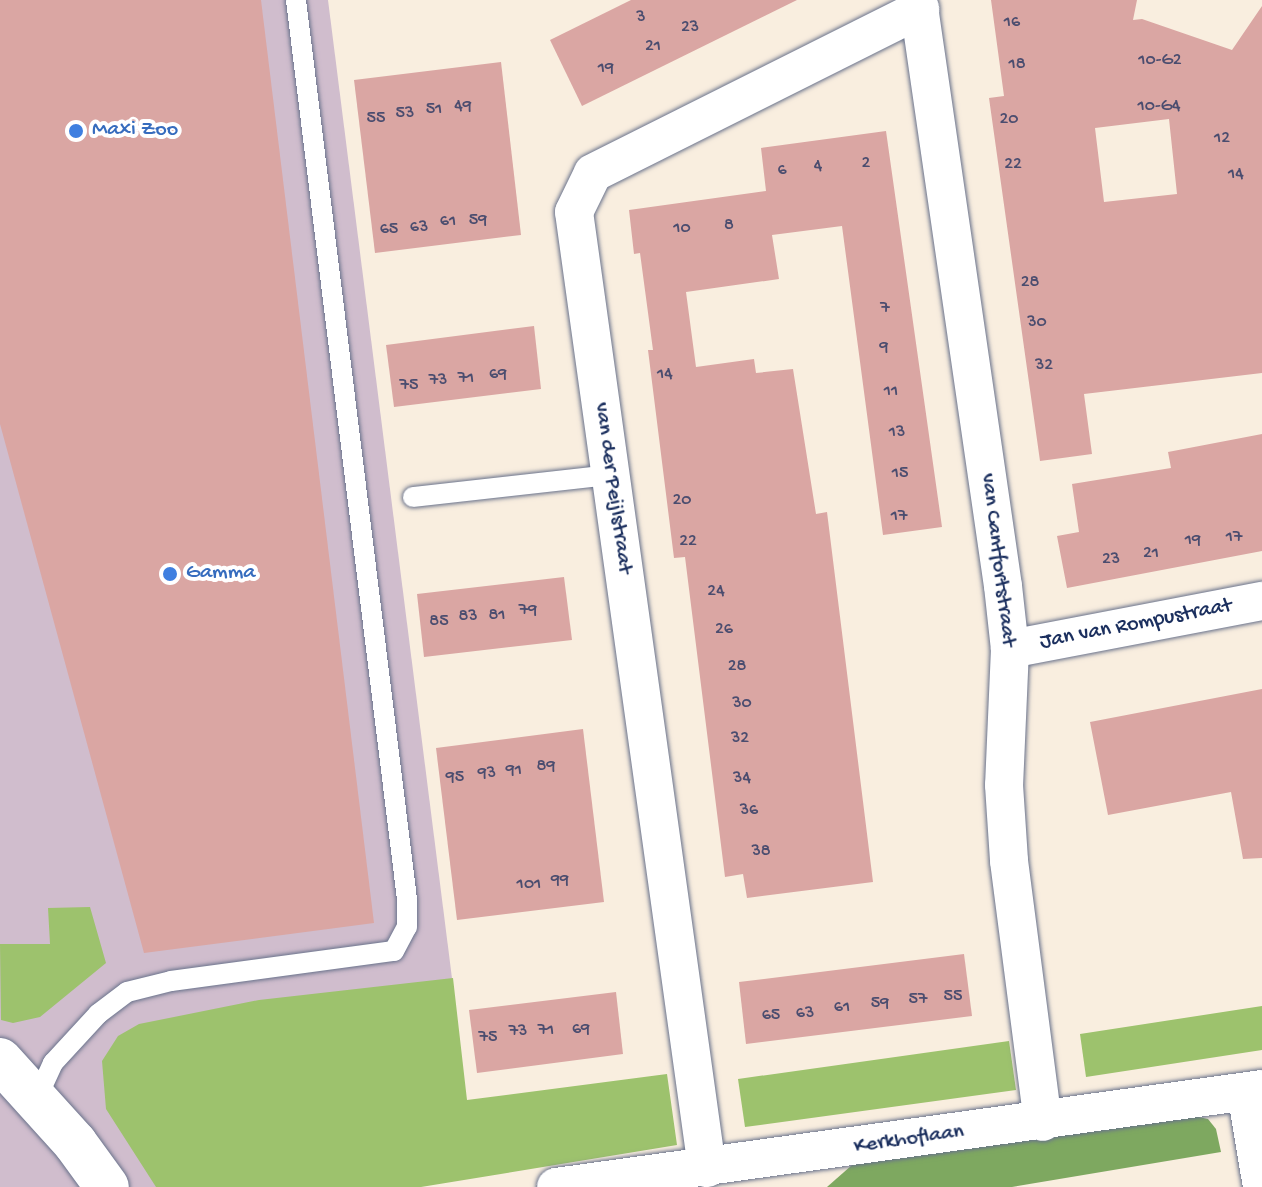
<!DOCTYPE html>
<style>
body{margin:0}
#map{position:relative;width:1262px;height:1187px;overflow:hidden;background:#f9eedf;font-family:"Gochi Hand",sans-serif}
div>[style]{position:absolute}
.industrial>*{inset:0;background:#d0bdcd}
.green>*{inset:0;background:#9dc26d}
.forest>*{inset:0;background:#7ea860}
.building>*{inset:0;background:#daa6a3}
.roads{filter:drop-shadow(0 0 2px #69728b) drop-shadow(0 0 2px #69728b)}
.lane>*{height:20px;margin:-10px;padding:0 10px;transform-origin:10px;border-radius:10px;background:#fff}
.street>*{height:38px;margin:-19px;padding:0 19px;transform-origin:19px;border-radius:19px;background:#fff}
.secondary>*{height:44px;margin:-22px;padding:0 22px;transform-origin:22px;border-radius:22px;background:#fff}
.dots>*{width:22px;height:22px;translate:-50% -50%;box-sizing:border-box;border:4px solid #fff;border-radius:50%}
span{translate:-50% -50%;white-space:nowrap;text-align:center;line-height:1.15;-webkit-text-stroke:8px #fff;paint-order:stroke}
.number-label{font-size:18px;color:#4b4d6f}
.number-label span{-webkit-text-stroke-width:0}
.shop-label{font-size:22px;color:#366cbe}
.left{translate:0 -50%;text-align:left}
.street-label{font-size:22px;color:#1b2f5e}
</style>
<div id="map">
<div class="industrial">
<i style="clip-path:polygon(0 0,328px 0,454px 994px,241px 1187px,0 1187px)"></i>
</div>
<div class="green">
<i style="clip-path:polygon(90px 907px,106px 963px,40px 1017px,13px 1023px,1px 1020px,0 944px,50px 944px,48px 908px)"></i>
<i style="clip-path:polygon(453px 978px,467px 1100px,667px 1074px,677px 1145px,421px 1187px,156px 1187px,106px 1109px,102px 1061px,118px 1036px,139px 1024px,259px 1000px)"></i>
<i style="clip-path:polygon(1262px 1006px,1262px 1050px,1086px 1077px,1080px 1034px)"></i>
<i style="clip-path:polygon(1009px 1041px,1016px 1090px,745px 1127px,738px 1079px)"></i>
</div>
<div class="forest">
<i style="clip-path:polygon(1185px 1114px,1208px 1119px,1216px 1129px,1221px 1152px,1012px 1187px,827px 1187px,852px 1165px)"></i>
</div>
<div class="building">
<i style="clip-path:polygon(0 0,261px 0,374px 923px,144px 953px,0 424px)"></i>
<i style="clip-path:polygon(631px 0,797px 0,582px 106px,550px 40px)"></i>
<i style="clip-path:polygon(evenodd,991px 0,1137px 0,1133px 20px,1142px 19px,1232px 50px,1262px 6px,1262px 373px,1084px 394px,1092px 454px,1040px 461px,989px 98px,1004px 96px,991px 0,1169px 119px,1177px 194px,1104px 202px,1095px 128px,1169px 119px)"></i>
<i style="clip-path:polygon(501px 62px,521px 235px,375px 253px,354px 80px)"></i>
<i style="clip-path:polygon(886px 131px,942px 527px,883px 535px,842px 226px,772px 235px,779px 279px,686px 292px,696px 367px,754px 359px,756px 373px,793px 369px,816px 514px,827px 512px,873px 882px,747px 898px,743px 874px,725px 877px,685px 557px,674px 558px,648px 350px,653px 350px,640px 253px,634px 254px,629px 210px,766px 191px,761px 148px)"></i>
<i style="clip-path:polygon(534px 326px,541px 389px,394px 407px,386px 345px)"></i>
<i style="clip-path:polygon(1262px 434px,1262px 551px,1067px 588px,1057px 536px,1079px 532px,1072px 484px,1171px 468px,1168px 452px)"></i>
<i style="clip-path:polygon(564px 577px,572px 640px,424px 657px,417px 594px)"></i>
<i style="clip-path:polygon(1262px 689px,1262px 858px,1243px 859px,1231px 792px,1108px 815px,1090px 722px)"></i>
<i style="clip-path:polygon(583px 729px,604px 902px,457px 920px,436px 748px)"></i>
<i style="clip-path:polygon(964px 954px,972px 1016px,746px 1044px,739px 982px)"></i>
<i style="clip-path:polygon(616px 992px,623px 1054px,477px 1073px,469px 1010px)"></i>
</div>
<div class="roads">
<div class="lane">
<i style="left:413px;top:497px;width:198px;rotate:-6.4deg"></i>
<i style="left:36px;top:1100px;width:41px;rotate:-65.3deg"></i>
<i style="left:53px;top:1063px;width:67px;rotate:-47.4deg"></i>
<i style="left:98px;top:1014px;width:36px;rotate:-37deg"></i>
<i style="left:127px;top:992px;width:45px;rotate:-14deg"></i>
<i style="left:171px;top:981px;width:225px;rotate:-7.7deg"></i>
<i style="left:394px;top:951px;width:27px;rotate:-62deg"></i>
<i style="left:407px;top:927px;width:28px;rotate:-90deg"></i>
<i style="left:407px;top:899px;width:906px;rotate:-97.04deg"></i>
</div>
<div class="street">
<i style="left:918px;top:0;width:592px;rotate:81.75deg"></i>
<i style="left:1003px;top:586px;width:63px;rotate:83.7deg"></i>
<i style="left:1010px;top:649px;width:136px;rotate:92.5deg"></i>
<i style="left:1004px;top:785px;width:76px;rotate:86.2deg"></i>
<i style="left:1009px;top:861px;width:263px;rotate:82.6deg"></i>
<i style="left:1010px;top:649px;width:257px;rotate:-10.8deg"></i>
<i style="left:1246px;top:1092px;width:96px;rotate:80.4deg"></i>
<i style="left:707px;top:1168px;width:965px;rotate:-97.92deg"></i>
<i style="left:574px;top:212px;width:43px;rotate:-64deg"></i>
<i style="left:593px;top:173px;width:366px;rotate:-26.6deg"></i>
<i style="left:556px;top:1187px;width:713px;rotate:-7.9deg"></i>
</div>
<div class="secondary">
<i style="left:0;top:1060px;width:112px;rotate:47.9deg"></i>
<i style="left:75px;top:1143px;width:54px;rotate:54deg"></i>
</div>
</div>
<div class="dots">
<i style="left:76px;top:131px;background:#3f7fe0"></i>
<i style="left:170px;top:574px;background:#3f7fe0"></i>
</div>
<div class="number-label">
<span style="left:641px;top:18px">3</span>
<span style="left:1012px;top:23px">16</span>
<span style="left:690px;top:28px">23</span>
<span style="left:653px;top:47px">21</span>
<span style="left:1160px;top:61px">10-G2</span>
<span style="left:1017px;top:65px">18</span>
<span style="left:606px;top:69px">19</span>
<span style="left:463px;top:107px">49</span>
<span style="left:1159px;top:107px">10-G4</span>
<span style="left:434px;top:110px">51</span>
<span style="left:405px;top:114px">53</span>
<span style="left:376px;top:119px">55</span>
<span style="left:1009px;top:120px">20</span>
<span style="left:1222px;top:139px">12</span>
<span style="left:866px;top:164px">2</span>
<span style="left:1013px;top:165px">22</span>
<span style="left:818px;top:167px">4</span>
<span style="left:782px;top:171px">6</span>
<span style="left:1236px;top:175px">14</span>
<span style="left:478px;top:221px">59</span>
<span style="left:448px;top:222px">61</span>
<span style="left:729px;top:226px">8</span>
<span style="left:419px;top:228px">63</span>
<span style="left:682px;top:229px">10</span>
<span style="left:389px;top:230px">65</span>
<span style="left:1030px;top:283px">28</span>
<span style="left:885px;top:309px">7</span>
<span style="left:1037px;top:323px">30</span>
<span style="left:884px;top:348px">9</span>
<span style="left:1044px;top:366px">32</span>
<span style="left:498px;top:375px">69</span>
<span style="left:665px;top:375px">14</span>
<span style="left:466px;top:379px">71</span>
<span style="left:438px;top:381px">73</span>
<span style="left:409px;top:386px">75</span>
<span style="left:891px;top:392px">11</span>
<span style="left:897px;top:433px">13</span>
<span style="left:900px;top:474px">15</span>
<span style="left:682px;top:501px">20</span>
<span style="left:899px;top:517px">17</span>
<span style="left:1234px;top:538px">17</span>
<span style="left:1193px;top:541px">19</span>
<span style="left:688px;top:542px">22</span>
<span style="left:1151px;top:554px">21</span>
<span style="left:1111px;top:560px">23</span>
<span style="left:716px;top:592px">24</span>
<span style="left:528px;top:611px">79</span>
<span style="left:497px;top:616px">81</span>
<span style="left:468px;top:617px">83</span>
<span style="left:439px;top:622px">85</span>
<span style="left:724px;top:630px">26</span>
<span style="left:737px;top:667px">28</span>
<span style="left:742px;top:704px">30</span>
<span style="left:740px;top:739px">32</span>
<span style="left:546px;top:767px">89</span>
<span style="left:514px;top:771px">91</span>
<span style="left:487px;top:774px">93</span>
<span style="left:455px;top:778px">95</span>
<span style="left:742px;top:779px">34</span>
<span style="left:749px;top:811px">36</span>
<span style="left:761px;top:852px">38</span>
<span style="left:560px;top:881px">99</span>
<span style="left:529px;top:885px">101</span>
<span style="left:953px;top:997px">55</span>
<span style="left:918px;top:1000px">57</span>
<span style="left:880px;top:1004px">59</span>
<span style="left:842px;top:1008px">61</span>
<span style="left:805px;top:1014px">63</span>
<span style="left:771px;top:1016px">65</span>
<span style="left:581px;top:1030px">69</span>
<span style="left:546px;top:1031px">71</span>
<span style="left:518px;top:1032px">73</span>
<span style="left:488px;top:1038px">75</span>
</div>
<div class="shop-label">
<span class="left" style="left:92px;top:131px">Maxi Zoo</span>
<span class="left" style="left:186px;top:574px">Gamma</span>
</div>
<div class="street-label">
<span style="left:612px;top:488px;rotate:82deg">van der Peijlstraat</span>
<span style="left:997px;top:560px;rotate:83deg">van Cantfortstraat</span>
<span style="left:1136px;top:625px;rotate:-11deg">Jan van Rompustraat</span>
<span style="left:909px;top:1140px;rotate:-8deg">Kerkhoflaan</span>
</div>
</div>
